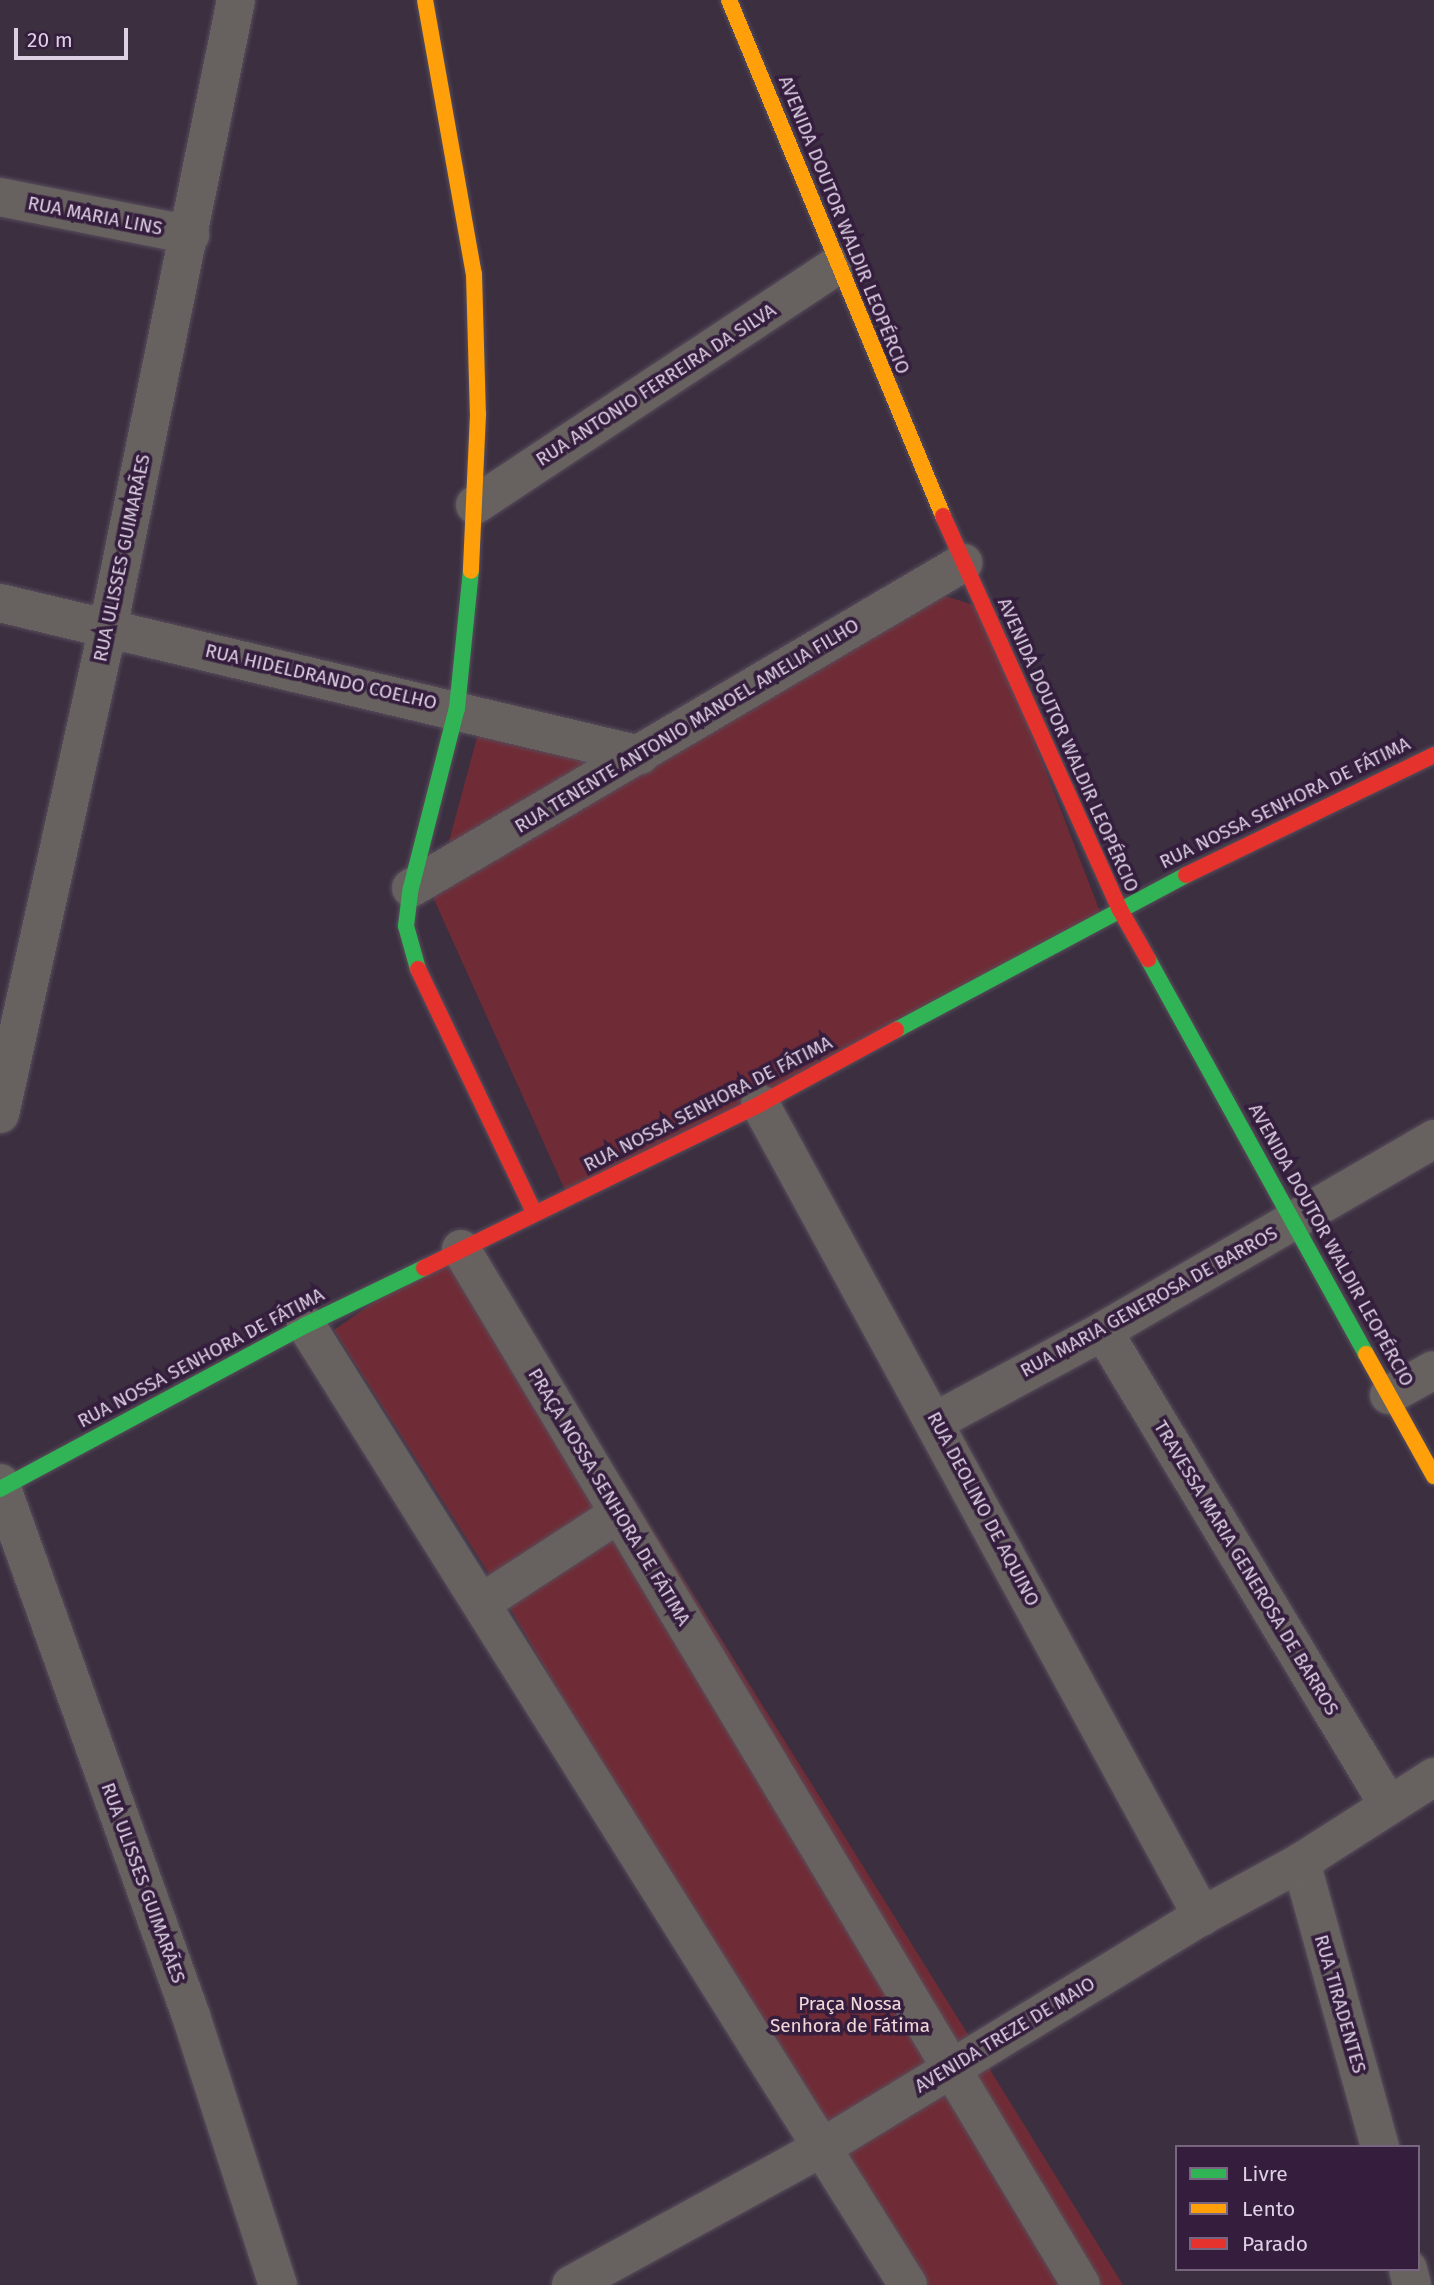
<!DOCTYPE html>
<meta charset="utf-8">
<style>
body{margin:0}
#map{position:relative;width:1434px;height:2285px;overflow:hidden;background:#3b2f40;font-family:"Fira Sans",sans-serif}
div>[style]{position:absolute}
.green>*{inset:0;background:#702c36}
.roads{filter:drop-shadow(0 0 2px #584e5c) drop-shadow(0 0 2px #584e5c)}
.street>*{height:38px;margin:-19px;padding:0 19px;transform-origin:19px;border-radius:19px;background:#676260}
.fast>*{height:16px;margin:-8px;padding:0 8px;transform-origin:8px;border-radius:8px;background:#30b455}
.slow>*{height:16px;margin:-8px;padding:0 8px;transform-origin:8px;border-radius:8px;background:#ff9f0a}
.jam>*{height:16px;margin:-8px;padding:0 8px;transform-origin:8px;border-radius:8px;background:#e5322d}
span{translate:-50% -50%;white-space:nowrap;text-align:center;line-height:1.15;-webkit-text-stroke:7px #341d3d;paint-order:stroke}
.street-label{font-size:19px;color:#ded0e4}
.park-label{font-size:19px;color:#f3d8d9}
.legend{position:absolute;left:1175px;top:2145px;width:245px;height:126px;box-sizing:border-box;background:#341d3d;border:2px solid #786580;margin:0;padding:9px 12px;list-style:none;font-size:21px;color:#ded0e4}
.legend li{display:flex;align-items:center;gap:14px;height:35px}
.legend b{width:35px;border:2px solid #786580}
.scale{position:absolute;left:14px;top:28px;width:114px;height:32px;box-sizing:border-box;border:4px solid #ded0e4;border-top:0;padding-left:9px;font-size:21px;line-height:24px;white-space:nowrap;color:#ded0e4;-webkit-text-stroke:5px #341d3d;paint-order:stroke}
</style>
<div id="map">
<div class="green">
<i style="clip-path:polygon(920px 588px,983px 608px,1102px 917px,569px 1199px,428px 886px)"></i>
<i style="clip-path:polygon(478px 734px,596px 762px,448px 845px)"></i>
<i style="clip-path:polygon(469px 1235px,979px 2052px,1123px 2285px,924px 2285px,829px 2155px,500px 1591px,334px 1330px)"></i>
</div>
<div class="roads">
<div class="street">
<i style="left:0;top:197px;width:194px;rotate:11.3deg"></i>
<i style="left:475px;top:505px;width:433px;rotate:-33.5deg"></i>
<i style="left:0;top:603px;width:658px;rotate:13.36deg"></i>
<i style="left:411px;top:888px;width:641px;rotate:-30.49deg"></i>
<i style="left:760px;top:1104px;width:925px;rotate:61.44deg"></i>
<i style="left:0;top:1114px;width:498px;rotate:-77.5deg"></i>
<i style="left:108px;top:628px;width:641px;rotate:-78.48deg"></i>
<i style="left:461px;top:1249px;width:1207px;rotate:59.1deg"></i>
<i style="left:306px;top:1325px;width:1133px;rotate:57.91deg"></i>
<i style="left:1103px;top:1331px;width:552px;rotate:58.93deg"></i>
<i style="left:1389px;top:1395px;width:51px;rotate:-29.1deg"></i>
<i style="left:936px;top:1421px;width:190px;rotate:-28.3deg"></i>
<i style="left:1103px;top:1331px;width:383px;rotate:-30.1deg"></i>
<i style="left:0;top:1483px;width:566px;rotate:70.28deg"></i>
<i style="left:191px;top:2016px;width:283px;rotate:72.1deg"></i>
<i style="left:483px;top:1602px;width:161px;rotate:-33.1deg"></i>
<i style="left:1301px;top:1862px;width:296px;rotate:74.5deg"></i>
<i style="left:1408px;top:2269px;width:16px;rotate:76deg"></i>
<i style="left:571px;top:2285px;width:287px;rotate:-28.7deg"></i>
<i style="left:823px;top:2147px;width:444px;rotate:-31.4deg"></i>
<i style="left:1202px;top:1916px;width:113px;rotate:-28.6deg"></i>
<i style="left:1301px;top:1862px;width:158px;rotate:-32.6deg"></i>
</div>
<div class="fast">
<i style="left:1148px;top:959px;width:451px;rotate:61.1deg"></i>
<i style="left:418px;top:969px;width:45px;rotate:-105.6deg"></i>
<i style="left:406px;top:926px;width:38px;rotate:-83deg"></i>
<i style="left:411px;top:888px;width:186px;rotate:-75.7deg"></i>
<i style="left:457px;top:708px;width:138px;rotate:-84.2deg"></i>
<i style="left:896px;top:1030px;width:329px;rotate:-28.1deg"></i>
<i style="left:0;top:1489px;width:347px;rotate:-28.2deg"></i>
<i style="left:306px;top:1325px;width:131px;rotate:-25.8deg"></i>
</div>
<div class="slow">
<i style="left:425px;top:0;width:278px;rotate:79.9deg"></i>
<i style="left:474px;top:274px;width:140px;rotate:88.4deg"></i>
<i style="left:478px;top:414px;width:157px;rotate:92.6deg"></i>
<i style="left:729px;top:0;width:559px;rotate:67.47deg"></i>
<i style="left:1366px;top:1354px;width:140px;rotate:60.9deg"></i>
</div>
<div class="jam">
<i style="left:943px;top:516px;width:430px;rotate:65.8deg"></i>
<i style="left:1119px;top:908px;width:59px;rotate:60.4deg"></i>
<i style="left:1186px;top:875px;width:276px;rotate:-25.8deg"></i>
<i style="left:418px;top:969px;width:269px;rotate:64.5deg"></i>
<i style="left:424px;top:1268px;width:374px;rotate:-26deg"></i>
<i style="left:760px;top:1104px;width:155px;rotate:-28.6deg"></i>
</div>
</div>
<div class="street-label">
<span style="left:95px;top:216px;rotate:11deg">RUA MARIA LINS</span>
<span style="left:844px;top:225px;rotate:68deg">AVENIDA DOUTOR WALDIR LEOPÉRCIO</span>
<span style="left:656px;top:385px;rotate:-33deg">RUA ANTONIO FERREIRA DA SILVA</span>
<span style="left:122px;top:558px;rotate:-78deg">RUA ULISSES GUIMARÃES</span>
<span style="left:321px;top:677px;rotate:13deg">RUA HIDELDRANDO COELHO</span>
<span style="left:687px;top:726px;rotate:-31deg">RUA TENENTE ANTONIO MANOEL AMELIA FILHO</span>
<span style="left:1068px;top:745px;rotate:66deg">AVENIDA DOUTOR WALDIR LEOPÉRCIO</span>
<span style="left:1285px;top:803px;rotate:-26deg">RUA NOSSA SENHORA DE FÁTIMA</span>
<span style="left:708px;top:1104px;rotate:-27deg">RUA NOSSA SENHORA DE FÁTIMA</span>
<span style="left:1331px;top:1245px;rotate:61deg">AVENIDA DOUTOR WALDIR LEOPÉRCIO</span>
<span style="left:1149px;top:1302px;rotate:-29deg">RUA MARIA GENEROSA DE BARROS</span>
<span style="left:201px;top:1358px;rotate:-28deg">RUA NOSSA SENHORA DE FÁTIMA</span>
<span style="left:609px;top:1497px;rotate:59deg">PRAÇA NOSSA SENHORA DE FÁTIMA</span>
<span style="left:983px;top:1509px;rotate:62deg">RUA DEOLINO DE AQUINO</span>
<span style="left:1246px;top:1568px;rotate:59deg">TRAVESSA MARIA GENEROSA DE BARROS</span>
<span style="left:143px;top:1883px;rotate:70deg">RUA ULISSES GUIMARÃES</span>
<span style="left:1340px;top:2004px;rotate:74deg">RUA TIRADENTES</span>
<span style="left:1005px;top:2035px;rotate:-31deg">AVENIDA TREZE DE MAIO</span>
</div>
<div class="park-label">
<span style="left:850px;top:2015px">Praça Nossa<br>Senhora de Fátima</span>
</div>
<ul class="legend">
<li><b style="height:9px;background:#30b455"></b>Livre</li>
<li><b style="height:9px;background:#ff9f0a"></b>Lento</li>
<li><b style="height:9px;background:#e5322d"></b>Parado</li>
</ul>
<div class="scale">20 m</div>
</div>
